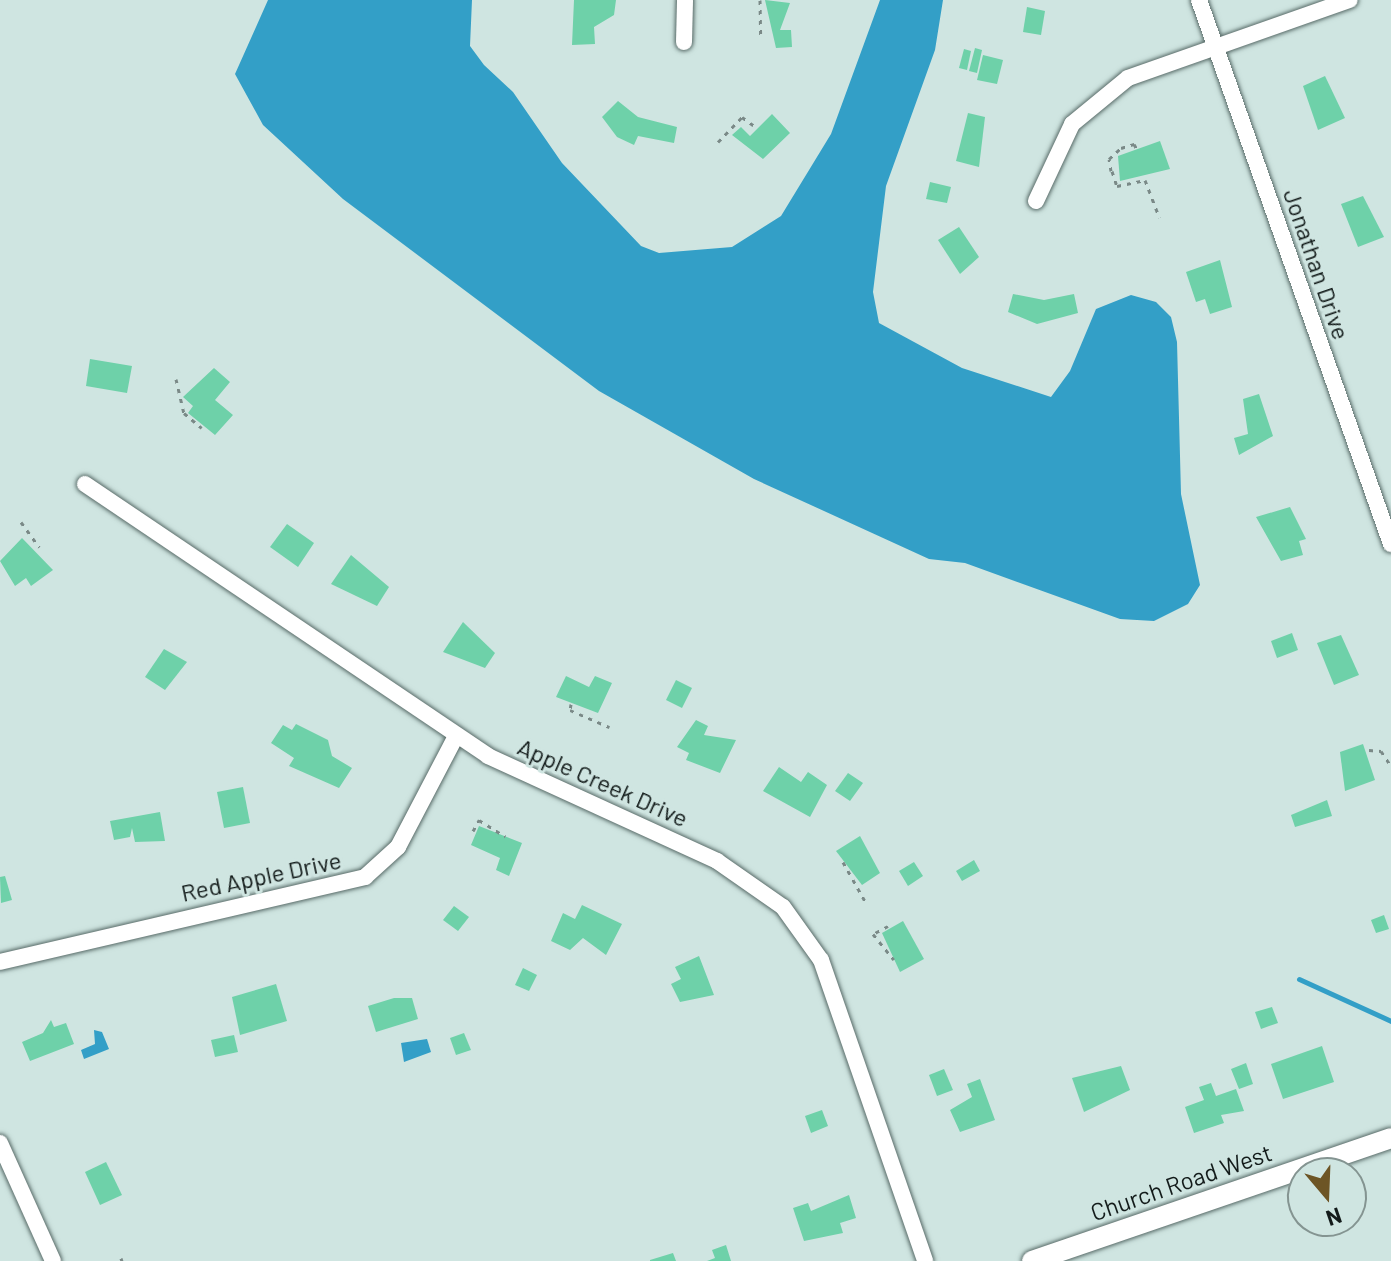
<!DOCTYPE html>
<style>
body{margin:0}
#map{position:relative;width:1391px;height:1261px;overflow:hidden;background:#cfe5e1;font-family:Barlow,sans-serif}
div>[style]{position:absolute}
.water>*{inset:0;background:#339fc7}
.stream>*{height:5px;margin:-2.5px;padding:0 2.5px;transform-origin:2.5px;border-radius:2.5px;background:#339fc7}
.building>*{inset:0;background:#6ed1a9}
.path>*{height:3px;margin-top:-1.5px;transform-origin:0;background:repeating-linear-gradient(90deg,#7a8987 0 4px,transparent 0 10px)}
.roads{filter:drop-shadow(0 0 2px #586b68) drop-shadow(0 0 2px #586b68)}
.minor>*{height:16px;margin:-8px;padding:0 8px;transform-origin:8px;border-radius:8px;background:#fff}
.tertiary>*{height:20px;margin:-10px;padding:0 10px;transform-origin:10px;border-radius:10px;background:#fff}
span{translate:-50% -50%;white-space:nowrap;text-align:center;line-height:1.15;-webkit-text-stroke:6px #cfe5e1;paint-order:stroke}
.street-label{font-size:24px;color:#131b1a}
.north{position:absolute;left:1287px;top:1157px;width:80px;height:80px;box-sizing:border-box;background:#cfe5e1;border:2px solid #849491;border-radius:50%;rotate:161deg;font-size:22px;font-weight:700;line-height:32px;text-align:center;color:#131b1a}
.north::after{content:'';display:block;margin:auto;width:28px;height:36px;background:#6d5525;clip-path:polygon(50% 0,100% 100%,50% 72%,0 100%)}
</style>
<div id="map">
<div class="water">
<i style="clip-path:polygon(268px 0,472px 0,470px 46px,484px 65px,513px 92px,562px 163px,641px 246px,659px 253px,732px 247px,781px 216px,831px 134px,880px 0,943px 0,935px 50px,886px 186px,873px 292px,879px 323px,962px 368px,1051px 397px,1070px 371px,1096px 309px,1131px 295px,1156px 302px,1171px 317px,1177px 342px,1181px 494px,1200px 585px,1188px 604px,1154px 621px,1120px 619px,965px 563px,929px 559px,754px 479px,599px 391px,343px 199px,263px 125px,235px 74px)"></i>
<i style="clip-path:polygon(94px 1030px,102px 1032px,109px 1049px,84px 1059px,81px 1050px,95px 1044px)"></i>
<i style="clip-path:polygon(427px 1039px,431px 1052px,404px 1062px,401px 1043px)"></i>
</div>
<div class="stream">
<i style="left:1299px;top:979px;width:101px;rotate:24.5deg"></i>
</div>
<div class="building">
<i style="clip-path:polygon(574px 0,616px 0,614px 15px,594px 27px,595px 44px,572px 45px)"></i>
<i style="clip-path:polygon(765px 0,790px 3px,780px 30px,791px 30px,792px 47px,776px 48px)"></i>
<i style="clip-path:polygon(1027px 7px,1045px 11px,1041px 35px,1023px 32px)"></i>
<i style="clip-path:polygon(975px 48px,982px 50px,977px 73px,969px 71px)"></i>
<i style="clip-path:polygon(964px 49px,971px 51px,967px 70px,959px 68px)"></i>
<i style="clip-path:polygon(983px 55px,1003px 60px,997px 84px,977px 80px)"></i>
<i style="clip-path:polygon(1325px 76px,1345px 118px,1318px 130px,1303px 86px)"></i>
<i style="clip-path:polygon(618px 101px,638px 117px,677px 127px,674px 143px,638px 136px,634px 145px,617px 137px,602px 117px)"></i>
<i style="clip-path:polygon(968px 113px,985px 117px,979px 167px,956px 161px)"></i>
<i style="clip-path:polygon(772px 114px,790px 133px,763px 159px,732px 135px,741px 127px,750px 136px)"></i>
<i style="clip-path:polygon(1160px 141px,1170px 169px,1120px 181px,1118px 156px)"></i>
<i style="clip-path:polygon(930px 182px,951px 187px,947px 203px,926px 199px)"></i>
<i style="clip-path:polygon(1363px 196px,1384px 237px,1358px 247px,1341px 204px)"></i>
<i style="clip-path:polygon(959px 227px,979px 257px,960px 274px,938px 240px)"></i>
<i style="clip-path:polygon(1220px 260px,1232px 307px,1210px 314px,1205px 299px,1196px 302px,1186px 272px)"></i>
<i style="clip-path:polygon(1013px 294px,1044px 300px,1074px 294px,1078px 313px,1037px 324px,1008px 312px)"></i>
<i style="clip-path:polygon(90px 359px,132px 366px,127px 393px,86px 386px)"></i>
<i style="clip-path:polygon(214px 368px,230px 382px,215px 400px,233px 415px,215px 435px,188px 413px,193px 406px,183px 397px)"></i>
<i style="clip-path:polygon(1259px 394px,1273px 436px,1239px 455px,1234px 438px,1248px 434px,1243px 399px)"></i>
<i style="clip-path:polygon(1290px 507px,1306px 539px,1299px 541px,1303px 555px,1281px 561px,1256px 517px)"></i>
<i style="clip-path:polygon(287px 524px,314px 543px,298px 567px,270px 547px)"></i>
<i style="clip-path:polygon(22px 538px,53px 570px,31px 586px,26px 578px,15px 586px,0 561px)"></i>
<i style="clip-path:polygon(351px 555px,389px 587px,377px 606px,331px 584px)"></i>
<i style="clip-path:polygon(463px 622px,495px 653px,485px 668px,443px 652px)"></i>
<i style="clip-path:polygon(1292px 633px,1298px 650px,1277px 658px,1271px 641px)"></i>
<i style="clip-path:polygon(1341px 635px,1359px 675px,1334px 685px,1317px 643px)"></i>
<i style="clip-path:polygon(164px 649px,187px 662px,165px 690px,145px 677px)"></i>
<i style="clip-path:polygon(566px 676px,589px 687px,595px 676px,612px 683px,598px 713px,556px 697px)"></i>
<i style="clip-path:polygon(676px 680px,692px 688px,682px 708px,666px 700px)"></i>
<i style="clip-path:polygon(696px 720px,708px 726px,704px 735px,736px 740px,720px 773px,686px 760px,689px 753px,677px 747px)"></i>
<i style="clip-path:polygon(296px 724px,328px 740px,332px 756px,352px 768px,339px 788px,289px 766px,294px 758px,271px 743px,283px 725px,292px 730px)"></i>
<i style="clip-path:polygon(1363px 744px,1375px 780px,1345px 791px,1340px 752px)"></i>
<i style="clip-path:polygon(779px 767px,801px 782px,808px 772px,827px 785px,810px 817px,763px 791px)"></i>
<i style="clip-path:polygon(848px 773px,863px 783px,850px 801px,835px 791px)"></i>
<i style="clip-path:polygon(243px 787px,250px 823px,224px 828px,217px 792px)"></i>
<i style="clip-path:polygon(1327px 800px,1332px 816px,1295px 827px,1291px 815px)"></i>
<i style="clip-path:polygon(160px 812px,165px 841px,135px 842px,132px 828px,130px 837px,114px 840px,110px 821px)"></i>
<i style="clip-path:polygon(479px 826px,522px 843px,509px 876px,496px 870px,500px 858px,471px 845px)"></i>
<i style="clip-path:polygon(860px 836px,880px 873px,862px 885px,836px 851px)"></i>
<i style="clip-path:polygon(974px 860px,980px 871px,962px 881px,956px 871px)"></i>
<i style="clip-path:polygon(914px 862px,923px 876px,908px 886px,899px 871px)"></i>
<i style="clip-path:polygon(5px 876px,12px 900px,1px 903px,0 877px)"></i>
<i style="clip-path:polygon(582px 905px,622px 924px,606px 955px,583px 938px,570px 950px,551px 941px,563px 913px,575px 919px)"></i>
<i style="clip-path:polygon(454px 906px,469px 917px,458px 931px,443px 920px)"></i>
<i style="clip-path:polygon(1384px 915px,1389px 929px,1376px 933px,1371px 920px)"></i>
<i style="clip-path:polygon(903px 921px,924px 959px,900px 972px,882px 933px)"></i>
<i style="clip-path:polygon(699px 956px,714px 995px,680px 1002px,671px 984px,681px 979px,675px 967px)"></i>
<i style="clip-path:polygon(523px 968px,537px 975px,529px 991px,515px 985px)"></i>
<i style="clip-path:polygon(276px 984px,287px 1021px,240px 1035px,232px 997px)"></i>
<i style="clip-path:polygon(394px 998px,412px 998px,418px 1019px,376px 1032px,368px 1006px)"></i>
<i style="clip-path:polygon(1272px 1007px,1278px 1023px,1261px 1029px,1255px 1012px)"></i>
<i style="clip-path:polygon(51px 1020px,54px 1027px,66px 1023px,74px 1044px,30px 1061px,22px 1042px,43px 1033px)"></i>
<i style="clip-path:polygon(464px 1033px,471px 1050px,456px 1055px,450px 1038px)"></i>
<i style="clip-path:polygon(234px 1035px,238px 1052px,215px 1057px,211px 1040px)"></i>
<i style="clip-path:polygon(1322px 1046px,1334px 1082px,1283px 1099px,1271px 1064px)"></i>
<i style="clip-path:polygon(1246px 1063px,1253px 1084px,1239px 1089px,1231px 1069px)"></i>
<i style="clip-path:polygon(1121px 1066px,1130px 1090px,1084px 1112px,1072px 1078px)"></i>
<i style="clip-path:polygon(944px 1069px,953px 1090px,937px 1096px,929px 1075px)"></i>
<i style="clip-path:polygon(980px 1079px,995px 1120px,960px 1132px,950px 1110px,972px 1097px,967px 1084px)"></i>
<i style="clip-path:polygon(1211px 1083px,1216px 1096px,1236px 1089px,1244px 1111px,1221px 1115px,1224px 1123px,1194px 1133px,1185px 1107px,1204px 1100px,1199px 1087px)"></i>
<i style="clip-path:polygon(822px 1110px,828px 1126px,811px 1133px,805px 1116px)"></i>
<i style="clip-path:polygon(106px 1162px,122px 1195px,100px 1205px,85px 1172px)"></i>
<i style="clip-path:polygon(849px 1195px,856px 1218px,840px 1223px,843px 1233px,804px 1241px,793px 1208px,808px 1203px,811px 1211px)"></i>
<i style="clip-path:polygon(726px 1245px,731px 1261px,707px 1261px,715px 1258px,712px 1250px)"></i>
<i style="clip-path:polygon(673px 1253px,676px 1261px,650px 1261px,650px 1260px)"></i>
</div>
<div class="path">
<i style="left:760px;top:0;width:39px;rotate:89deg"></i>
<i style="left:718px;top:142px;width:35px;rotate:-46deg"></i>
<i style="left:742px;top:117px;width:14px;rotate:36deg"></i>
<i style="left:1111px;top:171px;width:12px;rotate:-99deg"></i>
<i style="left:1109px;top:159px;width:16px;rotate:-43deg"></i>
<i style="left:1121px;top:148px;width:14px;rotate:-17deg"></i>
<i style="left:1134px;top:144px;width:8px;rotate:60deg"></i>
<i style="left:1112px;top:171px;width:16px;rotate:72deg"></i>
<i style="left:1117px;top:186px;width:29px;rotate:-12deg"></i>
<i style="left:1145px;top:180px;width:40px;rotate:69deg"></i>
<i style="left:176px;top:379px;width:35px;rotate:77deg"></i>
<i style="left:184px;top:413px;width:23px;rotate:40deg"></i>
<i style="left:21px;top:522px;width:31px;rotate:54deg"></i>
<i style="left:571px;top:704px;width:6px;rotate:99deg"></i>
<i style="left:570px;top:710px;width:43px;rotate:23.6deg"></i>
<i style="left:1369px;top:750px;width:12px;rotate:5deg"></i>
<i style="left:1381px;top:751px;width:18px;rotate:56deg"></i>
<i style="left:473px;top:831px;width:13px;rotate:-61deg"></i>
<i style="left:479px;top:820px;width:31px;rotate:32deg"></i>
<i style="left:843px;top:862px;width:45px;rotate:60.6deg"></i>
<i style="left:888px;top:926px;width:17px;rotate:152deg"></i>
<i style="left:873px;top:934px;width:33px;rotate:51deg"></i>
<i style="left:121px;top:1258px;width:3px;rotate:72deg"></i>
</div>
<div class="roads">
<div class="minor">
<i style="left:1199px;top:0;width:577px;rotate:70.56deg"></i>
<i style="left:684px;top:42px;width:42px;rotate:-88.6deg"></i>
<i style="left:1036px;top:201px;width:85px;rotate:-64.9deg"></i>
<i style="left:1072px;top:124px;width:72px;rotate:-39.4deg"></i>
<i style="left:1128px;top:78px;width:235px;rotate:-19.4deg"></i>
<i style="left:85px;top:484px;width:486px;rotate:34deg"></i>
<i style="left:488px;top:756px;width:252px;rotate:24.6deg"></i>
<i style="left:717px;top:861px;width:80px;rotate:34.9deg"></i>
<i style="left:783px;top:907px;width:65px;rotate:54.4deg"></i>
<i style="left:821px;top:960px;width:318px;rotate:70.9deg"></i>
<i style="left:0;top:962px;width:375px;rotate:-13.1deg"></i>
<i style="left:365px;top:877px;width:45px;rotate:-42.3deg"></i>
<i style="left:398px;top:847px;width:125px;rotate:-62.4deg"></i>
<i style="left:0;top:1143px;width:129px;rotate:65.8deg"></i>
</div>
<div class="tertiary">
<i style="left:1032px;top:1261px;width:379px;rotate:-18.9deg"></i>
</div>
</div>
<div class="street-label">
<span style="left:1317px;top:264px;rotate:71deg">Jonathan Drive</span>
<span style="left:603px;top:782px;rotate:24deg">Apple Creek Drive</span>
<span style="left:261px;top:876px;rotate:-12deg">Red Apple Drive</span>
<span style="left:1181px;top:1182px;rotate:-19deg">Church Road West</span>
</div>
<div class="north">N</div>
</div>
